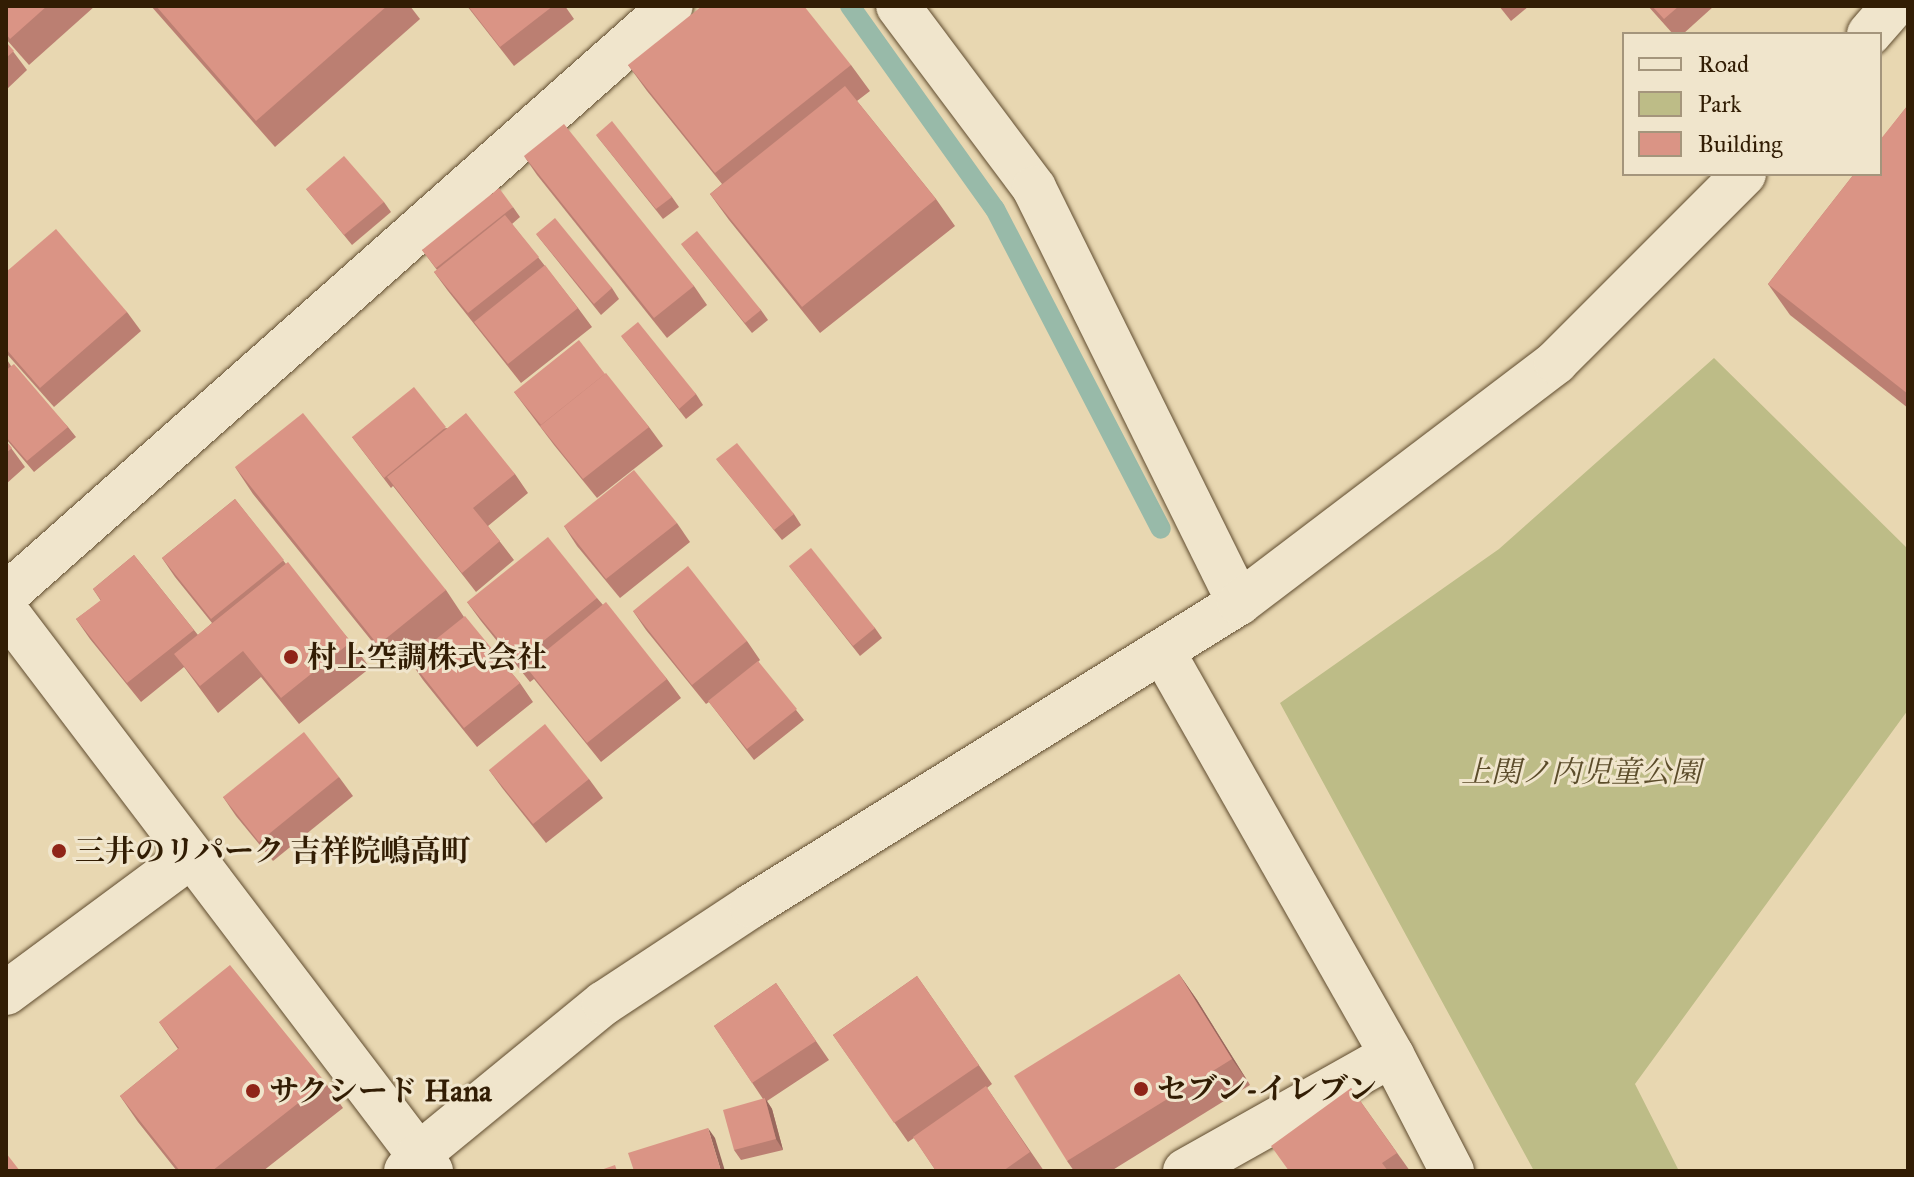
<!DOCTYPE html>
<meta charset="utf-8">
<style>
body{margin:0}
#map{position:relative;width:1914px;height:1177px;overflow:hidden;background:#e8d7b1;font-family:"IM FELL Great Primer","Noto Serif JP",serif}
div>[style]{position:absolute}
.green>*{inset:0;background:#bdbc87}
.stream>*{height:20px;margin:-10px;padding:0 10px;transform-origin:10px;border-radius:10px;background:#98baa9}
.roads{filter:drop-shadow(0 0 2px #604c2f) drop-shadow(0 0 2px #604c2f)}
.street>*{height:44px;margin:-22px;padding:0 22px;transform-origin:22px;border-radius:22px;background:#f0e5cc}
.secondary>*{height:44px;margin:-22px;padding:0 22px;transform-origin:22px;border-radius:22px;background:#f0e5cc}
.wall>*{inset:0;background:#bb7f72}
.shaded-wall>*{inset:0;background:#99685d}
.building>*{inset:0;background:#da9485}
.dots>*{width:22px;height:22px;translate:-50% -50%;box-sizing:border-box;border:4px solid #f0e5cc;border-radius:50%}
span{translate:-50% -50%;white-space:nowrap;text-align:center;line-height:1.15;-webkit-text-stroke:6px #f0e5cc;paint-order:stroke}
.poi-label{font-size:30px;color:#321d04;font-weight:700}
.left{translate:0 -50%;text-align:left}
.park-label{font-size:30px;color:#5c4d2b;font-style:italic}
.frame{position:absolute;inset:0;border:8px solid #321d04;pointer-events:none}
.legend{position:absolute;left:1622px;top:32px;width:260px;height:144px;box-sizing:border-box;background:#f0e5cc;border:2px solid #a4957c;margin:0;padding:10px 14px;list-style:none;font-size:24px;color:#321d04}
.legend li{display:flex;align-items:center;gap:16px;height:40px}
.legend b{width:40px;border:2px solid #a4957c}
</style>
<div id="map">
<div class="green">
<i style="clip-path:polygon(1714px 358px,1908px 549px,1908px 710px,1635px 1084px,1679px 1171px,1534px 1171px,1280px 703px,1499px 549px)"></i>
</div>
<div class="stream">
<i style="left:850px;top:6px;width:249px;rotate:54.5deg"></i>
<i style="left:995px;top:209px;width:360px;rotate:62.6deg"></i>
</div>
<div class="roads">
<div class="street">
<i style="left:898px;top:6px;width:227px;rotate:53.2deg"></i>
<i style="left:1034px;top:188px;width:463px;rotate:63.7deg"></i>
<i style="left:6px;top:595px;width:888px;rotate:-41.53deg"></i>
<i style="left:6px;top:611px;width:703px;rotate:52.8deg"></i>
<i style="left:1163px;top:652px;width:464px;rotate:60.4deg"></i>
<i style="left:1392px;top:1055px;width:131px;rotate:62.7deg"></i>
<i style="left:6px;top:993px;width:230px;rotate:-36.5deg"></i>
<i style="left:1185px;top:1171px;width:237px;rotate:-29.3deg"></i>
</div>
<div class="secondary">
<i style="left:1869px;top:34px;width:37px;rotate:-49deg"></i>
<i style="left:406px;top:1171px;width:20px;rotate:-53deg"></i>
<i style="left:418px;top:1155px;width:240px;rotate:-39.3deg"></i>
<i style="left:604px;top:1003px;width:176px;rotate:-33.4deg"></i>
<i style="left:751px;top:906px;width:574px;rotate:-31.84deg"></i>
<i style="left:1239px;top:603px;width:398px;rotate:-37.2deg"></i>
<i style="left:1556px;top:362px;width:266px;rotate:-45deg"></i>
</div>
</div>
<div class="wall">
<i style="clip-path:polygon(6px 6px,95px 6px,29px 65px,6px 39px)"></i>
<i style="clip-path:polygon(151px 6px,410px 6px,420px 19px,275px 147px)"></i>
<i style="clip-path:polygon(467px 6px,565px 6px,574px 19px,514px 66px)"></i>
<i style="clip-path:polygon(1499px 6px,1529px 6px,1511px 21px)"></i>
<i style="clip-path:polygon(1648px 6px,1714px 6px,1683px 34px,1673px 34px)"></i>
<i style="clip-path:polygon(6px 42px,27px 70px,6px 90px)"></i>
<i style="clip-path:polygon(628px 65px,851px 65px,870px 91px,857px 101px,936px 199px,955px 226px,820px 333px,729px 220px,710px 194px,722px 184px,647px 91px)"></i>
<i style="clip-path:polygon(1908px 105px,1908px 408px,1790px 315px,1768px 284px)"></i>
<i style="clip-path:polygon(596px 135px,672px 197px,679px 207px,663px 219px)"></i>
<i style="clip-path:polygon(524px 156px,694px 286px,707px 305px,667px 338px,537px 175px)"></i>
<i style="clip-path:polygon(306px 189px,384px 202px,391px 212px,352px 245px)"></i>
<i style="clip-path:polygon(513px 207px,520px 217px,512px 224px,578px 308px,592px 327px,521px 383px,448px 291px,434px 272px,437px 270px,422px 250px)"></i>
<i style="clip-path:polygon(536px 234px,612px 288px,619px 299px,601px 315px)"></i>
<i style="clip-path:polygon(681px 244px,761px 310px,768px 320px,752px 333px)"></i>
<i style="clip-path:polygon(6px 272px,127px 312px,141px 331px,54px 407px,6px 353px)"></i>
<i style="clip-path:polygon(621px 336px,696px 394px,703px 405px,686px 419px)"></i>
<i style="clip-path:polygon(6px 358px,11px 366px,68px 427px,76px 437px,34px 472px,6px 439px)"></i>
<i style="clip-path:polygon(605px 374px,649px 427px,663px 446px,597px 498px,554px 445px,514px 392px)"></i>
<i style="clip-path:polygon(447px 428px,515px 474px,528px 493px,488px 526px,514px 560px,476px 592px,393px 486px,391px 488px,352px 437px)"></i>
<i style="clip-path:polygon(6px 441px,25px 467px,6px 484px)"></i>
<i style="clip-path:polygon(716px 459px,794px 514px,801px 525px,782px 540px)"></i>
<i style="clip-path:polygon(235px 467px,446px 590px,464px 617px,520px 683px,533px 702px,477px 747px,423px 680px,410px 661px,396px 671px,253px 494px)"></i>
<i style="clip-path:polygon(235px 499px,286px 564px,351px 642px,370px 668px,299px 724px,261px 677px,218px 713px,184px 667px,141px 702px,90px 639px,76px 619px,101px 601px,93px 589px,134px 555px,198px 635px,212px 623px,175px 577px,162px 558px)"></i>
<i style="clip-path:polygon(677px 523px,690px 542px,620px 598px,577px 546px,564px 526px)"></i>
<i style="clip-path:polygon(789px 566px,875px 628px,882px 638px,860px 656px)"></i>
<i style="clip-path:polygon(597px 598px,667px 679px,681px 698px,601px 762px,534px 679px,530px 682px,481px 621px,467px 602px)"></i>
<i style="clip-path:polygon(633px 611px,747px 641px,760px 660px,758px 662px,804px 720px,754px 760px,709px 702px,706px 704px,646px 630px)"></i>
<i style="clip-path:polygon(489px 770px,589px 779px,603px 798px,546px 843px,503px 789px)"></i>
<i style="clip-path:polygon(339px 777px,353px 796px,273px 861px,236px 816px,223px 797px)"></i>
<i style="clip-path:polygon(1179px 974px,1197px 1000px,1250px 1085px,1111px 1171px,1074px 1171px,1067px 1161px)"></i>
<i style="clip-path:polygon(917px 976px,992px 1084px,987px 1088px,1044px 1171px,936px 1171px,914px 1138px,908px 1142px,833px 1035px)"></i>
<i style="clip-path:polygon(776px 983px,829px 1060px,767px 1101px,772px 1109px,783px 1150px,741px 1160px,734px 1150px,763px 1099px,714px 1026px)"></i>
<i style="clip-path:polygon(159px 1022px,325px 1082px,343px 1108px,263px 1171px,177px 1171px,138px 1122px,120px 1096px,178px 1049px)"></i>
<i style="clip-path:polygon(1351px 1088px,1410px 1171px,1288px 1171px)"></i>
</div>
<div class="shaded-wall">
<i style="clip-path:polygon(1179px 974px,1197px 1000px,1250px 1085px,1232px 1059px)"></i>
<i style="clip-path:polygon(765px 1098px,772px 1109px,783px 1150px,776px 1139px)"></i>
<i style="clip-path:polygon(708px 1128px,715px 1138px,725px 1171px,721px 1171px)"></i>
</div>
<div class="building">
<i style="clip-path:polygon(6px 6px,47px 6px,10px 39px,6px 34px)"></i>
<i style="clip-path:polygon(156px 6px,387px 6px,256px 121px)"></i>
<i style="clip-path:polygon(468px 6px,553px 6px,500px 47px)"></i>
<i style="clip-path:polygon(702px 6px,804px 6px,851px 65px,715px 173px,628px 65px)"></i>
<i style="clip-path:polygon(1652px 6px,1679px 6px,1664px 19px)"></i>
<i style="clip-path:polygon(6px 42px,14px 51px,6px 58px)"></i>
<i style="clip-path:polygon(845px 86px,936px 199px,802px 307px,710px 194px)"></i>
<i style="clip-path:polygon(1908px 105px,1908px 394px,1768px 284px,1854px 174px,1880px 174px,1880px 140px)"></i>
<i style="clip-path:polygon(612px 121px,672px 197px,656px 209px,596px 135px)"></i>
<i style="clip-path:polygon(564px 124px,694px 286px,654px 318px,524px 156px)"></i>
<i style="clip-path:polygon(344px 156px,384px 202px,344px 235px,306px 189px)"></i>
<i style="clip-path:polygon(499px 188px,513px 207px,436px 268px,422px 250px)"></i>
<i style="clip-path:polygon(505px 215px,539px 257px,468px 313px,434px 272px)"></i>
<i style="clip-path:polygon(555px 218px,612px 288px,594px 304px,536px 234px)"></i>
<i style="clip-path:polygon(56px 229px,127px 312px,40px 388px,6px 349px,6px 272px)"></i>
<i style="clip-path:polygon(697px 231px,761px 310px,745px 323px,681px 244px)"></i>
<i style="clip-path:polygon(545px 265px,578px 308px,508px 364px,474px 322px)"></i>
<i style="clip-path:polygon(638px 322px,696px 394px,679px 409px,621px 336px)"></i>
<i style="clip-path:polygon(579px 340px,605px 374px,541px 425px,514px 392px)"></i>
<i style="clip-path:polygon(14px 364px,68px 427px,27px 461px,6px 437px,6px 370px)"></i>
<i style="clip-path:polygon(606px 373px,649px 427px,583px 479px,540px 426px)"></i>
<i style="clip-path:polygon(414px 387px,446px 427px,384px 478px,352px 437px)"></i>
<i style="clip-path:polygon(303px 413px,446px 590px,378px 645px,235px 467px)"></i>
<i style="clip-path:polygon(466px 413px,515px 474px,473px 508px,500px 541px,462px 573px,387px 477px)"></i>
<i style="clip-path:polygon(6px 441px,12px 448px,6px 453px)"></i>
<i style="clip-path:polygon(737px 443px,794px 514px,774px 530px,716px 459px)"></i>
<i style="clip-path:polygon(634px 470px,677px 523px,606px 579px,564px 526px)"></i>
<i style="clip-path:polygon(235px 499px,284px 560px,211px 619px,162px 558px)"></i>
<i style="clip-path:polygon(548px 537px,597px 598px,517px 662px,467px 602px)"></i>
<i style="clip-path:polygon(811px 548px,875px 628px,853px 646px,789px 566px)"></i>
<i style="clip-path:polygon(134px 555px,194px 630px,127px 683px,76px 619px,101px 600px,93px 589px)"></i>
<i style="clip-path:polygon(288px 562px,351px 642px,281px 698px,243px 651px,200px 686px,174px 654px)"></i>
<i style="clip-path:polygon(688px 566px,747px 641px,692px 685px,633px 611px)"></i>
<i style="clip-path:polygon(606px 602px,667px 679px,587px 743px,526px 667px)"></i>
<i style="clip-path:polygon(465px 616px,520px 683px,464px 728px,410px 660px)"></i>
<i style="clip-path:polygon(758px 661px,797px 709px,747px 749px,708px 701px)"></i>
<i style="clip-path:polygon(545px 724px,589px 779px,533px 824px,489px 770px)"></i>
<i style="clip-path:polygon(304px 732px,339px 777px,259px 842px,223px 797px)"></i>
<i style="clip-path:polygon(230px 965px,325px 1082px,212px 1171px,180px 1171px,120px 1096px,179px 1048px,159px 1022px)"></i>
<i style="clip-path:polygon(1179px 974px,1232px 1059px,1067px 1161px,1014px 1076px)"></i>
<i style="clip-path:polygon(917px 976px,979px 1065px,894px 1123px,833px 1035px)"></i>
<i style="clip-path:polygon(776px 983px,816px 1041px,752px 1083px,714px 1026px)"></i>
<i style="clip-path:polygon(986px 1086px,1030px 1152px,1003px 1171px,936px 1171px,913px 1137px)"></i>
<i style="clip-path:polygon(1351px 1088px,1397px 1153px,1382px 1163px,1388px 1171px,1289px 1171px,1271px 1146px)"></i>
<i style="clip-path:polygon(765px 1098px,776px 1139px,734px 1150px,723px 1110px)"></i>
<i style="clip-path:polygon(708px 1128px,721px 1171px,634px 1171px,628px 1153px)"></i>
<i style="clip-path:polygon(6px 1153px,20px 1171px,6px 1171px)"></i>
<i style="clip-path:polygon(615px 1165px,617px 1171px,598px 1171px)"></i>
</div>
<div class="dots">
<i style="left:291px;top:657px;background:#8f2418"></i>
<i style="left:59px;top:851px;background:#8f2418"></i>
<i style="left:1141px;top:1089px;background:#8f2418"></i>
<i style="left:253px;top:1091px;background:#8f2418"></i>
</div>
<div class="poi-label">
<span class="left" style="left:307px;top:657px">村上空調株式会社</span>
<span class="left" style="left:75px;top:851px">三井のリパーク 吉祥院嶋高町</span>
<span class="left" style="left:1157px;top:1089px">セブン-イレブン</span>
<span class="left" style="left:269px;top:1091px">サクシード Hana</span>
</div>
<div class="park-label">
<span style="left:1581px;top:772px">上関ノ内児童公園</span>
</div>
<div class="frame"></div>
<ul class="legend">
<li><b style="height:10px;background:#f0e5cc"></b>Road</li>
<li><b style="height:22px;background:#bdbc87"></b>Park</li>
<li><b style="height:22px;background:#da9485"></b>Building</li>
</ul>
</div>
